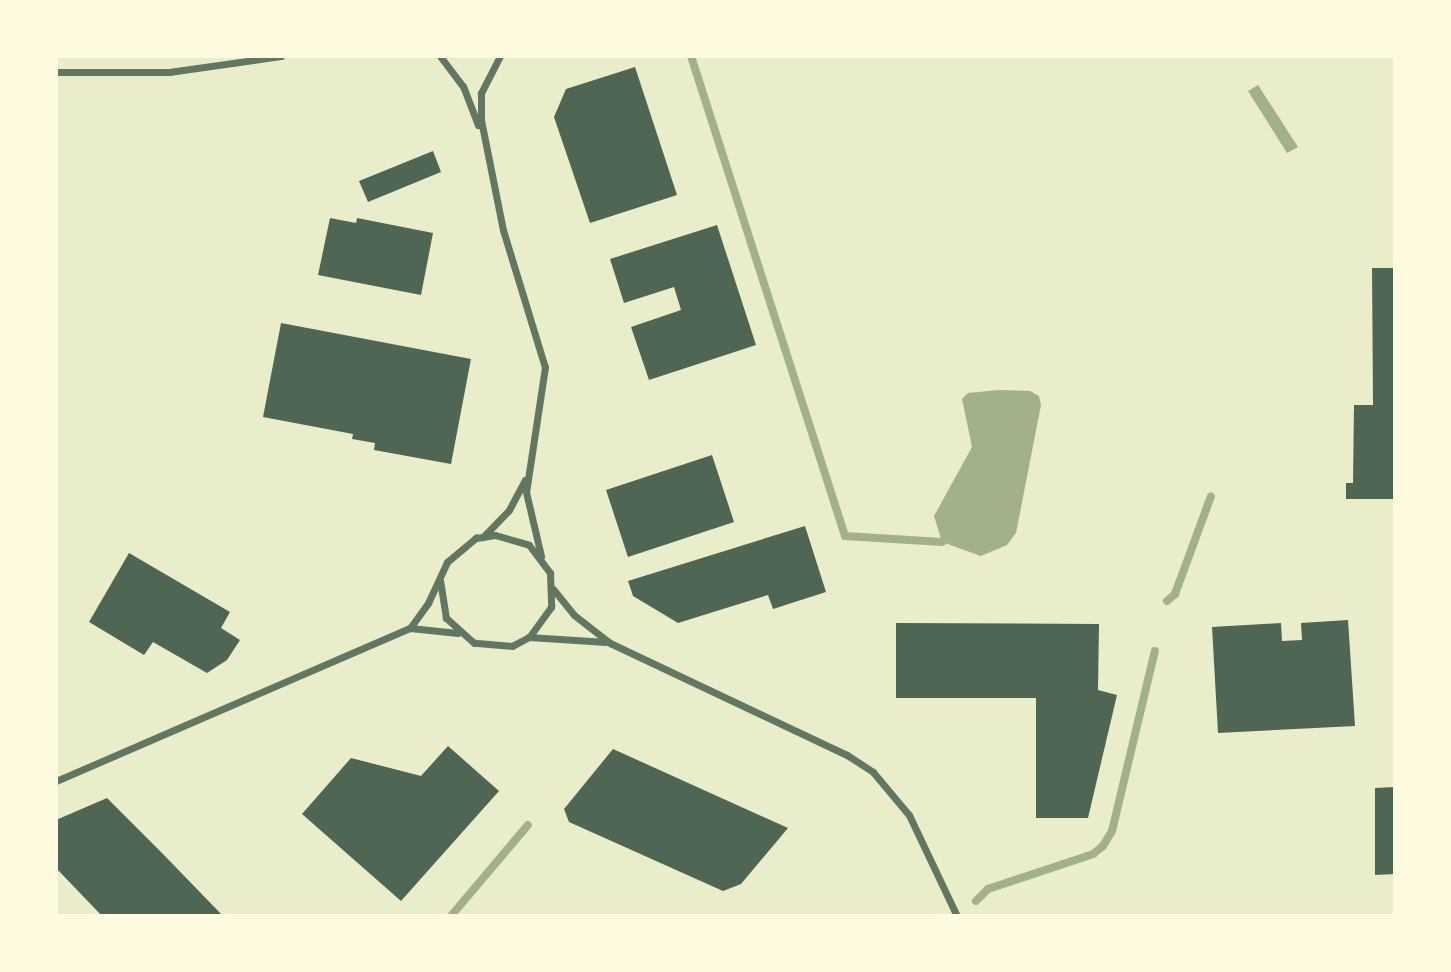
<!DOCTYPE html>
<style>
body{margin:0}
#map{position:relative;width:1451px;height:972px;overflow:hidden;background:#e9edc9;font-family:Raleway,sans-serif}
div>[style]{position:absolute}
.water>*{inset:0;background:#a3b18a}
.stream>*{height:8px;margin:-4px;padding:0 4px;transform-origin:4px;border-radius:4px;background:#a3b18a}
.building>*{inset:0;background:#4f6655}
.minor>*{height:7px;margin:-3.5px;padding:0 3.5px;transform-origin:3.5px;border-radius:3.5px;background:#617663}
span{translate:-50% -50%;white-space:nowrap;text-align:center;line-height:1.15;-webkit-text-stroke:7px #fefae0;paint-order:stroke}
.frame{position:absolute;inset:0;border:58px solid #fefae0;pointer-events:none}
</style>
<div id="map">
<div class="water">
<i style="clip-path:polygon(1258px 85px,1298px 147px,1287px 153px,1248px 91px)"></i>
<i style="clip-path:polygon(999px 390px,1030px 391px,1039px 396px,1041px 405px,1016px 533px,1007px 545px,981px 556px,942px 542px,934px 516px,972px 447px,962px 399px,968px 393px)"></i>
</div>
<div class="stream">
<i style="left:691px;top:56px;width:504px;rotate:72.21deg"></i>
<i style="left:845px;top:536px;width:97px;rotate:3.5deg"></i>
<i style="left:1167px;top:601px;width:11px;rotate:-41deg"></i>
<i style="left:1175px;top:594px;width:104px;rotate:-69.8deg"></i>
<i style="left:976px;top:901px;width:17px;rotate:-45deg"></i>
<i style="left:988px;top:889px;width:111px;rotate:-18.4deg"></i>
<i style="left:1093px;top:854px;width:13px;rotate:-39deg"></i>
<i style="left:1103px;top:846px;width:17px;rotate:-59deg"></i>
<i style="left:1112px;top:831px;width:185px;rotate:-76.6deg"></i>
<i style="left:451px;top:916px;width:119px;rotate:-49.8deg"></i>
</div>
<div class="building">
<i style="clip-path:polygon(635px 67px,677px 195px,590px 223px,554px 117px,566px 89px)"></i>
<i style="clip-path:polygon(433px 151px,441px 172px,368px 202px,359px 181px)"></i>
<i style="clip-path:polygon(330px 218px,356px 223px,357px 218px,433px 233px,421px 295px,318px 275px)"></i>
<i style="clip-path:polygon(717px 225px,756px 345px,649px 380px,631px 327px,681px 310px,674px 287px,624px 303px,610px 259px)"></i>
<i style="clip-path:polygon(1372px 268px,1395px 268px,1395px 499px,1346px 499px,1346px 483px,1353px 483px,1354px 405px,1373px 405px)"></i>
<i style="clip-path:polygon(281px 323px,471px 359px,451px 464px,374px 450px,375px 443px,352px 439px,353px 434px,263px 417px)"></i>
<i style="clip-path:polygon(712px 455px,734px 522px,628px 557px,606px 490px)"></i>
<i style="clip-path:polygon(805px 526px,826px 592px,773px 609px,768px 595px,678px 623px,633px 596px,628px 581px)"></i>
<i style="clip-path:polygon(129px 553px,230px 612px,221px 628px,240px 640px,227px 660px,207px 673px,153px 642px,144px 655px,89px 622px)"></i>
<i style="clip-path:polygon(1348px 620px,1355px 726px,1218px 733px,1212px 627px,1281px 623px,1282px 641px,1302px 640px,1301px 623px)"></i>
<i style="clip-path:polygon(896px 623px,1099px 624px,1098px 690px,1117px 695px,1088px 818px,1036px 818px,1036px 698px,896px 698px)"></i>
<i style="clip-path:polygon(448px 746px,499px 791px,401px 901px,302px 814px,351px 758px,421px 776px)"></i>
<i style="clip-path:polygon(613px 749px,788px 828px,741px 884px,723px 891px,569px 822px,564px 809px)"></i>
<i style="clip-path:polygon(1395px 787px,1395px 874px,1375px 875px,1375px 788px)"></i>
<i style="clip-path:polygon(107px 798px,162px 853px,223px 916px,102px 916px,56px 868px,56px 820px)"></i>
</div>
<div class="minor">
<i style="left:440px;top:56px;width:38px;rotate:53deg"></i>
<i style="left:463px;top:86px;width:42px;rotate:69deg"></i>
<i style="left:500px;top:56px;width:42px;rotate:117.2deg"></i>
<i style="left:481px;top:93px;width:27px;rotate:90deg"></i>
<i style="left:481px;top:120px;width:112px;rotate:78.7deg"></i>
<i style="left:503px;top:230px;width:143px;rotate:73deg"></i>
<i style="left:545px;top:367px;width:126px;rotate:98.6deg"></i>
<i style="left:526px;top:492px;width:66px;rotate:76.8deg"></i>
<i style="left:56px;top:72px;width:113px"></i>
<i style="left:169px;top:72px;width:113px;rotate:-8.1deg"></i>
<i style="left:483px;top:537px;width:37px;rotate:-46deg"></i>
<i style="left:509px;top:510px;width:34px;rotate:-62deg"></i>
<i style="left:553px;top:589px;width:33px;rotate:51deg"></i>
<i style="left:574px;top:615px;width:46px;rotate:37.9deg"></i>
<i style="left:610px;top:643px;width:262px;rotate:25.3deg"></i>
<i style="left:847px;top:755px;width:31px;rotate:33deg"></i>
<i style="left:873px;top:772px;width:56px;rotate:50.1deg"></i>
<i style="left:909px;top:815px;width:112px;rotate:64.6deg"></i>
<i style="left:410px;top:628px;width:48px;rotate:5.9deg"></i>
<i style="left:529px;top:637px;width:77px;rotate:3.7deg"></i>
<i style="left:56px;top:781px;width:386px;rotate:-23.4deg"></i>
<i style="left:410px;top:628px;width:31px;rotate:-54deg"></i>
<i style="left:428px;top:603px;width:45px;rotate:-65.1deg"></i>
<i style="left:447px;top:562px;width:38px;rotate:-40deg"></i>
<i style="left:476px;top:538px;width:19px;rotate:-9deg"></i>
<i style="left:495px;top:535px;width:35px;rotate:16deg"></i>
<i style="left:529px;top:545px;width:35px;rotate:53deg"></i>
<i style="left:550px;top:573px;width:34px;rotate:88deg"></i>
<i style="left:551px;top:607px;width:37px;rotate:126deg"></i>
<i style="left:529px;top:637px;width:19px;rotate:152deg"></i>
<i style="left:512px;top:646px;width:38px;rotate:-175deg"></i>
<i style="left:474px;top:643px;width:38px;rotate:-138deg"></i>
<i style="left:446px;top:618px;width:38px;rotate:-99deg"></i>
</div>
<div class="frame"></div>
</div>
